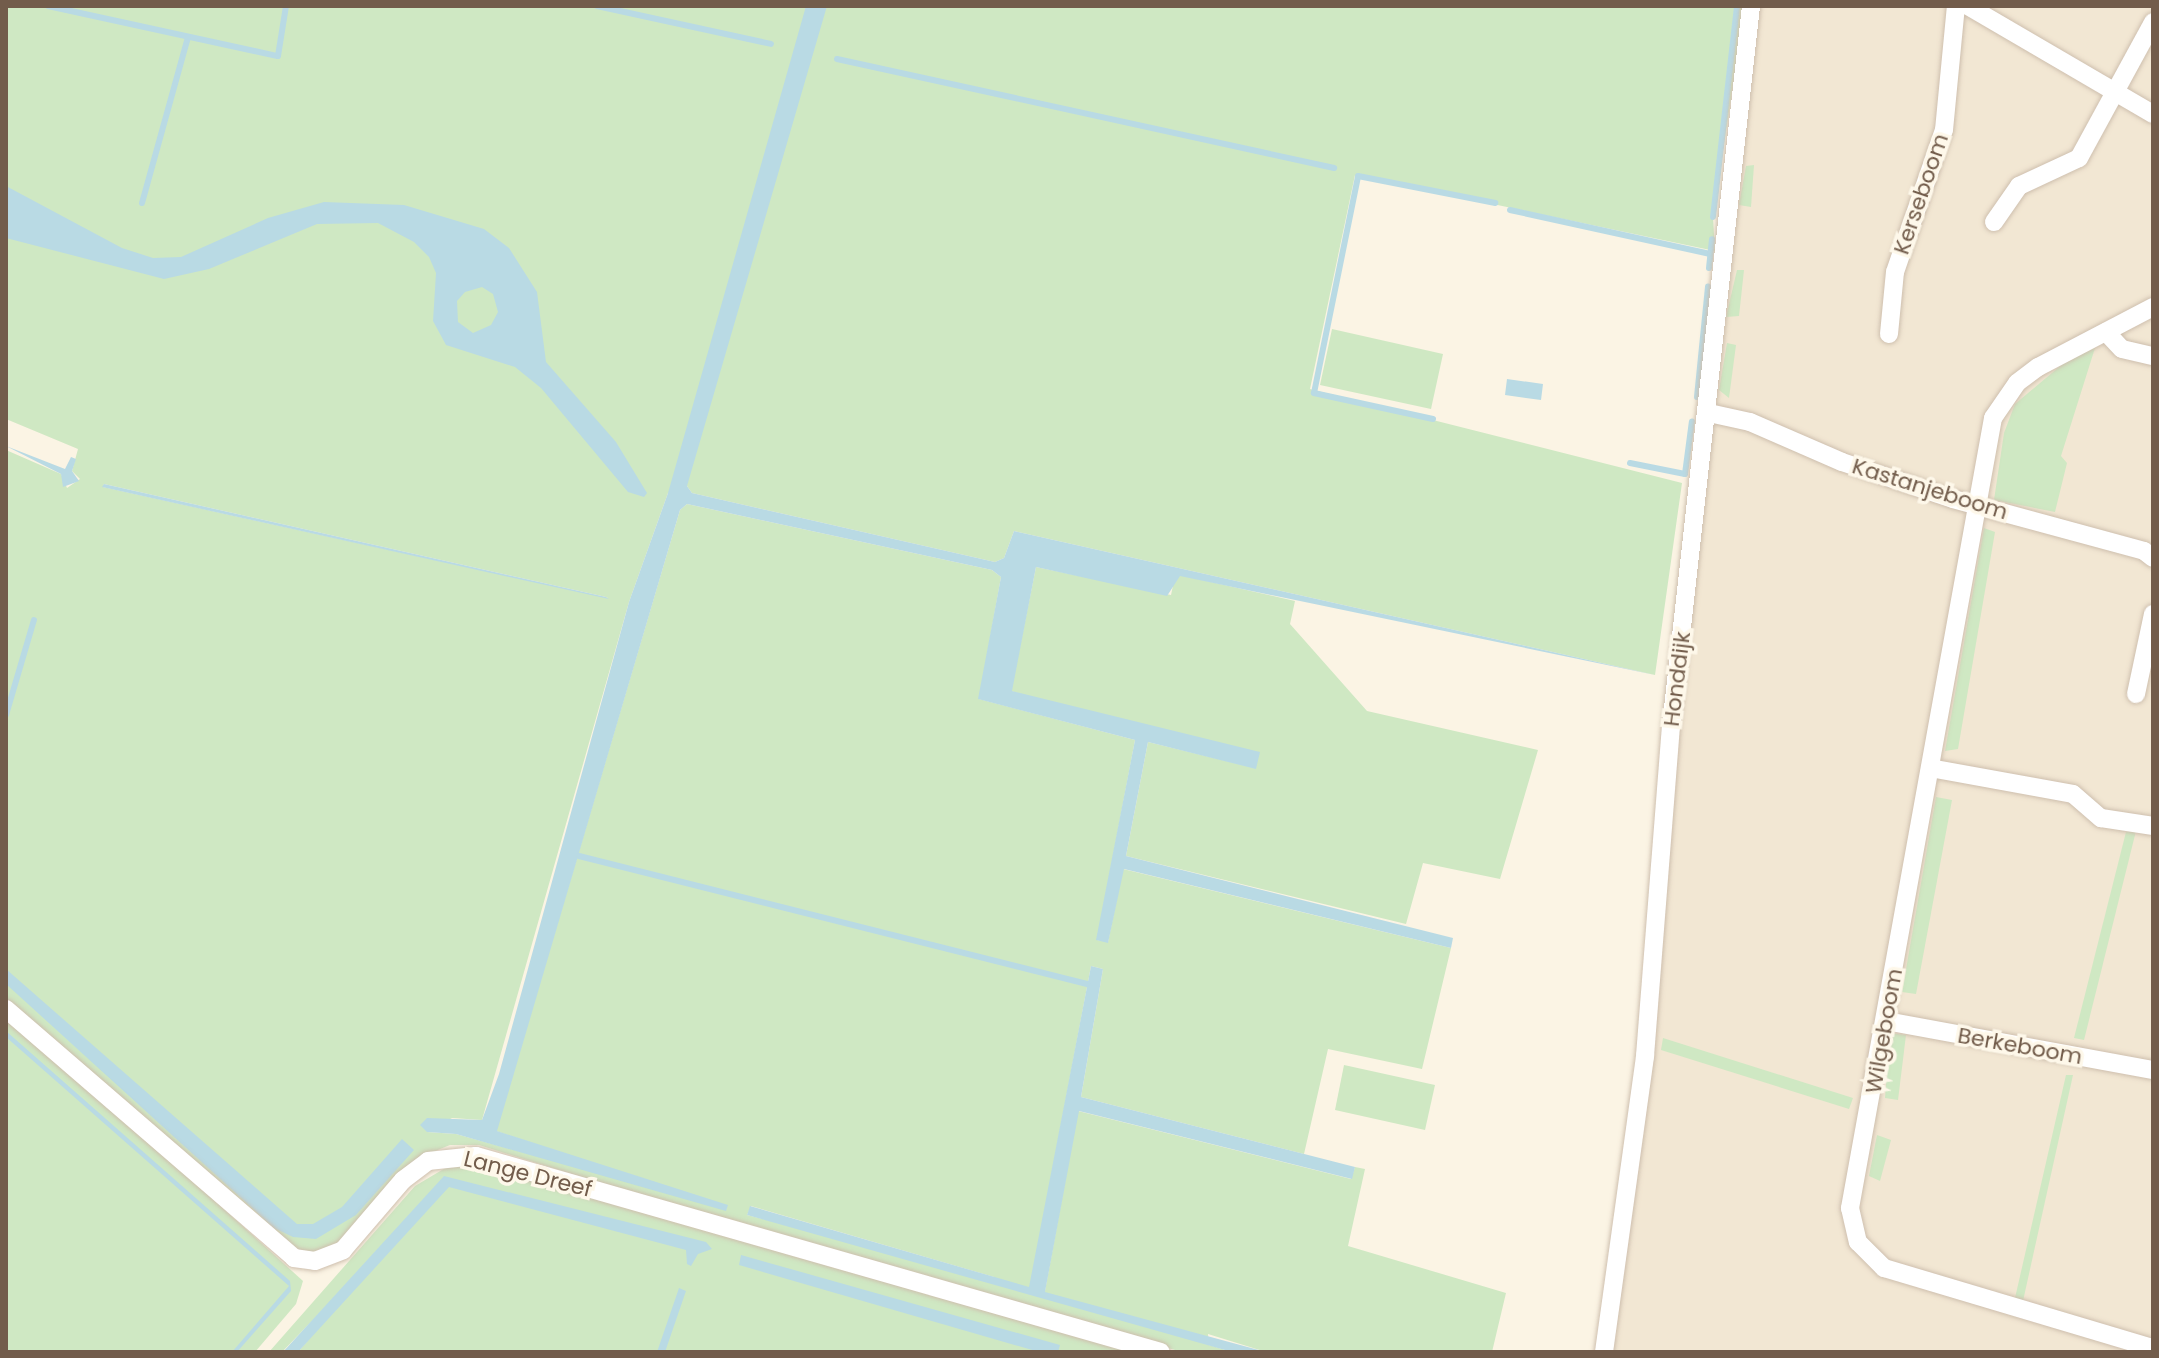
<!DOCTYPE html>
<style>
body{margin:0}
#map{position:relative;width:2159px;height:1358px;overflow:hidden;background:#fbf4e4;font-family:Poppins,sans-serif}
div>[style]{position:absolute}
.residential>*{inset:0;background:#f2e7d3}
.green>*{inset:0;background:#cfe8c3}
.water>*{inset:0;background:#b9dae4}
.stream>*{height:6px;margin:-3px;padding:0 3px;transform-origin:3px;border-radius:3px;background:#b9dae4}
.roads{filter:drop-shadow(0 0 2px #cebfae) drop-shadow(0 0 2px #cebfae)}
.street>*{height:18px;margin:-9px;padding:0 9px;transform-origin:9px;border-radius:9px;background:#fff}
span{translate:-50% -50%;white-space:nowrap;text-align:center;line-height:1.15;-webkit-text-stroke:7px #fef8ea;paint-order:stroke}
.street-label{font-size:22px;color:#725c4b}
.frame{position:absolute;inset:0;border:8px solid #725c4b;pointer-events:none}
</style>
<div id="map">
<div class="residential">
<i style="clip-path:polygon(1747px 6px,2153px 6px,2153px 1352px,1597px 1352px,1639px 1053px)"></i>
</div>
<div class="green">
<i style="clip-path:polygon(evenodd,6px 6px,1745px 6px,1713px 217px,1715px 251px,1355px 175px,1310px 389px,1682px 483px,1655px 675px,1014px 531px,1004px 558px,995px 562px,692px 493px,687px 486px,668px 493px,629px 602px,482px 1120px,452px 1118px,427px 1132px,456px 1134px,728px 1209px,496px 1131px,680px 510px,687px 504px,992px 570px,1001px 577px,979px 699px,1135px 740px,1097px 940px,1108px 942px,1123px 869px,1451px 948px,1422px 1069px,1328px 1049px,1304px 1154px,1081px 1097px,1103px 969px,1091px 966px,1030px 1288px,1045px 1291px,1078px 1111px,1351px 1179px,1355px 1167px,1365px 1169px,1348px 1246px,1506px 1293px,1492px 1352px,1266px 1352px,1208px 1334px,1209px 1345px,1232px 1352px,1182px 1352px,722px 1221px,479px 1145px,450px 1145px,418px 1158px,334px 1248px,323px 1254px,298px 1254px,6px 998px,6px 450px,61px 474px,67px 488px,80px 479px,72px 471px,78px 449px,6px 419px,6px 6px,104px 484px,606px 597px,608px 598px,103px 487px,104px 484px,6px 6px,751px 1206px,994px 1277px,994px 1278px,747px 1215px,751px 1206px)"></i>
<i style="clip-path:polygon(1754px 165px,1751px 207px,1739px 205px,1746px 166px)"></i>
<i style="clip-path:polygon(1737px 270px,1744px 270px,1739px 316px,1726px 317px)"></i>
<i style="clip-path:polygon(1332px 329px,1443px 354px,1431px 409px,1320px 385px)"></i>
<i style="clip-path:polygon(1727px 343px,1736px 345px,1729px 398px,1719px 390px)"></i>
<i style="clip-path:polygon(2095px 348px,2061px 456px,2067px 463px,2055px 512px,1994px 500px,2004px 433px,2015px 404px,2065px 362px)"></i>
<i style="clip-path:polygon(1984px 528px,1995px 532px,1958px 749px,1945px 751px)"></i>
<i style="clip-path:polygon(1036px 567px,1171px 595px,1175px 576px,1180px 575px,1295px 601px,1290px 624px,1367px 711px,1538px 750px,1500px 879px,1423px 863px,1406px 924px,1126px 856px,1148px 742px,1255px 768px,1011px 691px)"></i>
<i style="clip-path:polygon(1936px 797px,1952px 800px,1916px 994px,1902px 992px)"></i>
<i style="clip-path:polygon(2136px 831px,2084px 1040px,2074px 1038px,2126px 832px)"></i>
<i style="clip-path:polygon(6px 1011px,303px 1281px,296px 1304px,255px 1352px,6px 1352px)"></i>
<i style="clip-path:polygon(1890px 1033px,1906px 1035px,1898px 1100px,1885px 1098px)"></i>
<i style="clip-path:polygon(1663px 1038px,1853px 1098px,1849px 1109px,1661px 1050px)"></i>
<i style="clip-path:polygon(1344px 1065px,1435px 1085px,1425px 1130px,1335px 1110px)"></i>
<i style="clip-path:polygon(2066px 1075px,2073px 1075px,2023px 1301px,2015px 1298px)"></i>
<i style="clip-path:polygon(1877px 1135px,1891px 1140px,1880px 1181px,1869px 1176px)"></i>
<i style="clip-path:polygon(475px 1164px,1146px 1352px,298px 1352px,410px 1219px,282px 1352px,269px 1352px,415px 1186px,447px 1167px)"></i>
</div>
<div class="water">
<i style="clip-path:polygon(806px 6px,827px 6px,687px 486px,692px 493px,995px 562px,1004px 558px,1014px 531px,1655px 675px,1180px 576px,1167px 596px,1036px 567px,1012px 691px,1260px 752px,1256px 769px,1148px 742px,1126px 856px,1453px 938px,1451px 948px,1124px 869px,1108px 943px,1096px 940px,1135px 740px,978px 699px,1001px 577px,992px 570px,687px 504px,680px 510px,497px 1131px,728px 1205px,726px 1211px,456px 1134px,427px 1132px,420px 1125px,427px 1118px,482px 1120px,499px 1074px,629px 602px,668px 493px)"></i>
<i style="clip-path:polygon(evenodd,6px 186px,122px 248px,153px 258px,181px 257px,268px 218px,324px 202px,404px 205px,484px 229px,509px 248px,537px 292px,546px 362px,616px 442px,647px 493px,644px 497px,628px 492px,541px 388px,515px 367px,446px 345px,433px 321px,436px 273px,429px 257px,414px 242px,378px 223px,317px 224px,209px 269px,164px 279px,6px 238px,6px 186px,482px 287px,493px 294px,498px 312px,491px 325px,473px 333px,458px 322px,457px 301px,465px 292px,482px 287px)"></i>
<i style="clip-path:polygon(1507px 379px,1543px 384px,1541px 400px,1505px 395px)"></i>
<i style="clip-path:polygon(6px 446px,65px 469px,71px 457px,76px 459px,72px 471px,79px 481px,63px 487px,61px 474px)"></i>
<i style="clip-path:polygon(104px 484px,606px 597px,609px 599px,102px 487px)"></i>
<i style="clip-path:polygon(1091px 966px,1103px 969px,1081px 1097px,1355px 1167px,1352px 1179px,1079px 1111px,1045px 1292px,1266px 1352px,1232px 1352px,747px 1215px,750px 1206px,1029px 1287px)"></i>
<i style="clip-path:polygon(6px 969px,297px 1224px,313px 1224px,342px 1207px,402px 1139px,414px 1150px,356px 1215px,316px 1239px,293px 1237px,274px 1228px,6px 984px)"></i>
<i style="clip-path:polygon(6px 1031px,290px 1281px,291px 1291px,237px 1352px,232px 1352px,289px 1286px,6px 1037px)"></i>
<i style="clip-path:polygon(444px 1176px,706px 1242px,712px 1249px,698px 1254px,691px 1266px,687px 1264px,686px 1250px,449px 1187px,298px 1352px,283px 1352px)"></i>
<i style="clip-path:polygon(741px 1255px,1060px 1345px,1058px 1352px,1039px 1352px,739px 1265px)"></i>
<i style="clip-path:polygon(679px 1288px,686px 1291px,665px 1352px,657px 1352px)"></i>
</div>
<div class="stream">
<i style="left:48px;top:6px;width:235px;rotate:12.3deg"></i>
<i style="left:278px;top:56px;width:51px;rotate:-80.9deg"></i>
<i style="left:597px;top:6px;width:178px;rotate:12.3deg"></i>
<i style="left:837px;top:59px;width:509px;rotate:12.37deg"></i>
<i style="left:142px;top:203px;width:172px;rotate:-74.5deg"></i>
<i style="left:1510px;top:210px;width:205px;rotate:12.4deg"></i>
<i style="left:1713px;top:217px;width:212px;rotate:-83.5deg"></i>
<i style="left:1709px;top:268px;width:29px;rotate:-84deg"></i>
<i style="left:1697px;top:397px;width:111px;rotate:-84.3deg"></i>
<i style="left:1433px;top:419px;width:122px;rotate:-167.7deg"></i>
<i style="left:1314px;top:393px;width:221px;rotate:-78.5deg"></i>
<i style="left:1358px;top:176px;width:140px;rotate:11.1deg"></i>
<i style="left:1630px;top:463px;width:56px;rotate:11.3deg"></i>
<i style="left:1685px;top:474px;width:53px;rotate:-82.5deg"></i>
<i style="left:6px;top:715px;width:99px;rotate:-73.6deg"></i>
<i style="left:579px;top:856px;width:524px;rotate:14.14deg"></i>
</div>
<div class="roads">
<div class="street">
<i style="left:1968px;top:6px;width:214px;rotate:30.3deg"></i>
<i style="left:1994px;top:222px;width:44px;rotate:-55.2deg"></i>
<i style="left:2019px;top:186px;width:66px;rotate:-25deg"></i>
<i style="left:2079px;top:158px;width:155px;rotate:-61.4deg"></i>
<i style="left:2153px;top:307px;width:130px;rotate:152.4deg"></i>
<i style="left:2038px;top:367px;width:26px;rotate:143deg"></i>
<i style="left:2017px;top:383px;width:42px;rotate:124.4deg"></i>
<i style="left:1993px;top:418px;width:803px;rotate:100.26deg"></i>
<i style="left:1850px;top:1208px;width:35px;rotate:77deg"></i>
<i style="left:1858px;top:1242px;width:37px;rotate:45deg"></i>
<i style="left:1884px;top:1268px;width:281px;rotate:16.6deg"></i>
<i style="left:2106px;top:332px;width:23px;rotate:47deg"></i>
<i style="left:2122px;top:349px;width:32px;rotate:13deg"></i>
<i style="left:1889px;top:334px;width:62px;rotate:-84.5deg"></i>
<i style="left:1895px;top:272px;width:150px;rotate:-71deg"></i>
<i style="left:1944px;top:130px;width:125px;rotate:-84.5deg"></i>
<i style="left:1709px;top:413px;width:42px;rotate:12.4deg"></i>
<i style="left:1750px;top:422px;width:100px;rotate:23.5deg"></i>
<i style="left:1842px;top:462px;width:117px;rotate:18.4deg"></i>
<i style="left:1953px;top:499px;width:198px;rotate:15.2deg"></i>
<i style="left:2144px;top:551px;width:11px;rotate:38deg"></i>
<i style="left:2136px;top:694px;width:82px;rotate:-78deg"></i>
<i style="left:1930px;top:768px;width:145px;rotate:10.3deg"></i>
<i style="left:2073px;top:794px;width:37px;rotate:41deg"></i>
<i style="left:2101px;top:818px;width:53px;rotate:8.7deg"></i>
<i style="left:6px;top:1009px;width:381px;rotate:40.8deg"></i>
<i style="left:294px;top:1258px;width:21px;rotate:8deg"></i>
<i style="left:315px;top:1261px;width:30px;rotate:-21deg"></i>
<i style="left:343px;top:1250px;width:92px;rotate:-49.4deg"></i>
<i style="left:403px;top:1180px;width:31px;rotate:-37deg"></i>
<i style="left:428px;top:1161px;width:48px;rotate:-5.9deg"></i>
<i style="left:476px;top:1156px;width:712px;rotate:15.97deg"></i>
<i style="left:1886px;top:1021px;width:271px;rotate:10.4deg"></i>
<i style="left:1604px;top:1352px;width:299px;rotate:-82.1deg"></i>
<i style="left:1645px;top:1056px;width:331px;rotate:-85.5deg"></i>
<i style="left:1671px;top:726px;width:724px;rotate:-83.66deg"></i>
</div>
</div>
<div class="street-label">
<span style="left:1921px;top:194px;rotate:-71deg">Kerseboom</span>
<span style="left:1930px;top:489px;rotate:17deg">Kastanjeboom</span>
<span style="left:1677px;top:679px;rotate:-83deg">Honddijk</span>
<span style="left:1884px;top:1031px;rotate:-80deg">Wilgeboom</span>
<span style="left:2020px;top:1046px;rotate:10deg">Berkeboom</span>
<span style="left:528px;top:1174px;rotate:14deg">Lange Dreef</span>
</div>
<div class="frame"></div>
</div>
